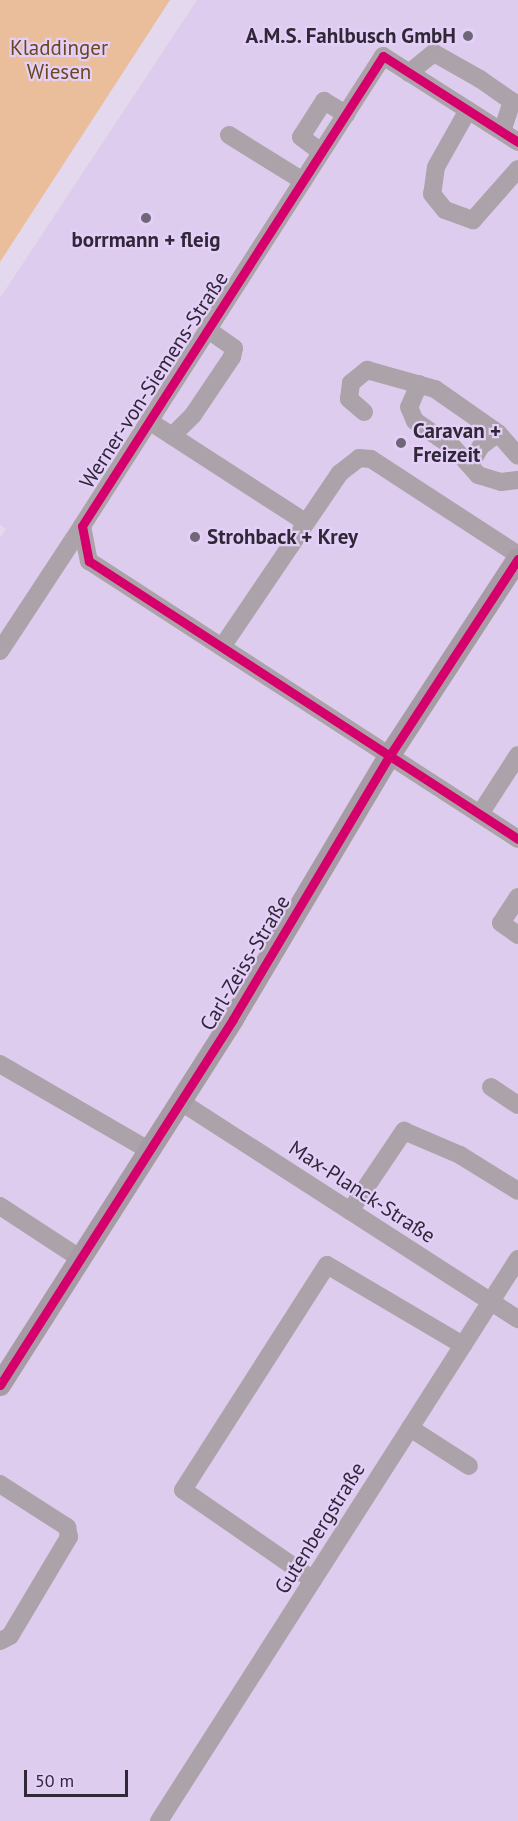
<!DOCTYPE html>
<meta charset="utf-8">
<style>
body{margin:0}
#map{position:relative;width:518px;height:1821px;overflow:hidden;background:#e3d8ee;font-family:"PT Sans",sans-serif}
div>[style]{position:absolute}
.built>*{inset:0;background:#deccef}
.green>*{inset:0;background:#eabe9a}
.minor>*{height:18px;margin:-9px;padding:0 9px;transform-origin:9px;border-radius:9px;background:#aca3aa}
.major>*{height:22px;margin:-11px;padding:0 11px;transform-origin:11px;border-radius:11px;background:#a79ca6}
.cycleway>*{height:9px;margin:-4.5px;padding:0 4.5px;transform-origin:4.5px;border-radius:4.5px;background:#d6006c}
.dots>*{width:16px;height:16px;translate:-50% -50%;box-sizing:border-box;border:3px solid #e3cff7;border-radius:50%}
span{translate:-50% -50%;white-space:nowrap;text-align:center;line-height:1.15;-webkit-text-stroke:4.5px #e3cff7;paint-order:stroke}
.poi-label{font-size:21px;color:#302837;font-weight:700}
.right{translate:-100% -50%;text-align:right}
.left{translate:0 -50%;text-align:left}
.park-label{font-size:21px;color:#6b471b}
.street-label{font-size:21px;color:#302837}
.scale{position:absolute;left:24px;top:1770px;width:104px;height:27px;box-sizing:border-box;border:3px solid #302837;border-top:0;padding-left:8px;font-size:18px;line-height:21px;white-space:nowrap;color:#302837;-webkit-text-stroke:4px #e3cff7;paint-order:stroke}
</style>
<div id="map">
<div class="built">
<i style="clip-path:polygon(197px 0,518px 0,518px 1821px,0 1821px,0 538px,6px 529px,0 525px,0 298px)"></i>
</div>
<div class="green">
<i style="clip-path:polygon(0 0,170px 0,0 262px)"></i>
</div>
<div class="minor">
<i style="left:409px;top:73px;width:32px;rotate:-39deg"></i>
<i style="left:434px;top:53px;width:53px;rotate:29.5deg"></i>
<i style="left:480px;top:79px;width:39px;rotate:35deg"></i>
<i style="left:512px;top:101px;width:32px;rotate:108deg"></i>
<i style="left:468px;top:110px;width:65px;rotate:119.3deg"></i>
<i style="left:436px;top:167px;width:27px;rotate:98deg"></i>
<i style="left:432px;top:194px;width:21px;rotate:51deg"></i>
<i style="left:445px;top:210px;width:30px;rotate:20deg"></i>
<i style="left:473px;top:220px;width:68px;rotate:-48.6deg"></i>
<i style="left:229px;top:135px;width:87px;rotate:31.9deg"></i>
<i style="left:518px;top:142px;width:160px;rotate:-147.5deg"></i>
<i style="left:383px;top:56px;width:558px;rotate:122.64deg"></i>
<i style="left:82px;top:526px;width:36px;rotate:79deg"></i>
<i style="left:89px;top:561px;width:511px;rotate:32.94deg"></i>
<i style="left:321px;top:152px;width:25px;rotate:-143deg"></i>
<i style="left:301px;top:137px;width:43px;rotate:-57.4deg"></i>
<i style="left:324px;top:101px;width:26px;rotate:31deg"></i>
<i style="left:419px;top:384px;width:25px;rotate:113deg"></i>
<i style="left:409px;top:407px;width:15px;rotate:67deg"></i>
<i style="left:415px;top:421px;width:46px;rotate:34.4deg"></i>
<i style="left:453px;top:447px;width:38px;rotate:48deg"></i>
<i style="left:478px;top:475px;width:24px;rotate:17deg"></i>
<i style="left:501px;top:482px;width:17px;rotate:-7deg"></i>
<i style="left:364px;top:412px;width:20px;rotate:-139deg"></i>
<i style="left:349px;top:399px;width:16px;rotate:-83deg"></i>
<i style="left:351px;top:383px;width:21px;rotate:-39deg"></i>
<i style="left:367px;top:370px;width:71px;rotate:15.6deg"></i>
<i style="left:435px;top:389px;width:77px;rotate:34.9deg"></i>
<i style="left:498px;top:433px;width:30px;rotate:49deg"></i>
<i style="left:149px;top:421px;width:186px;rotate:32.9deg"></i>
<i style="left:172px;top:436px;width:30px;rotate:-45deg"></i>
<i style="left:193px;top:415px;width:70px;rotate:-56.1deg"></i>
<i style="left:232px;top:357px;width:9px;rotate:-77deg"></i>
<i style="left:234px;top:348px;width:32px;rotate:-145deg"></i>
<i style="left:471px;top:463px;width:20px;rotate:-60deg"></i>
<i style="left:481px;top:446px;width:21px;rotate:-37deg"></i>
<i style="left:222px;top:647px;width:210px;rotate:-55.9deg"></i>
<i style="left:340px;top:473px;width:24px;rotate:-38deg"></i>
<i style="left:359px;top:458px;width:12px;rotate:5deg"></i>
<i style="left:371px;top:459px;width:176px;rotate:33.1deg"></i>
<i style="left:0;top:651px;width:149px;rotate:-56.7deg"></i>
<i style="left:480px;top:814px;width:70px;rotate:-57.2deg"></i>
<i style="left:518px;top:897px;width:31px;rotate:123deg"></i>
<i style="left:501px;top:923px;width:21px;rotate:35deg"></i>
<i style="left:0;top:1064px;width:173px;rotate:30.1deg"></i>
<i style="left:491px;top:1087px;width:32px;rotate:34deg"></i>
<i style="left:181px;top:1102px;width:401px;rotate:32.8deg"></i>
<i style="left:0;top:1206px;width:97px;rotate:33.2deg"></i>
<i style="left:350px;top:1211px;width:97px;rotate:-56deg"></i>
<i style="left:404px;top:1131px;width:61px;rotate:23.2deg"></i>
<i style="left:460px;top:1155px;width:68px;rotate:31.8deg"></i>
<i style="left:410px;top:1428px;width:70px;rotate:32.8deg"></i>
<i style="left:0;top:1484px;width:80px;rotate:32.7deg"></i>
<i style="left:67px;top:1527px;width:10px;rotate:79deg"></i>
<i style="left:69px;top:1537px;width:115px;rotate:120.8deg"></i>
<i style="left:10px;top:1636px;width:11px;rotate:153deg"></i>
<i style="left:313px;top:1580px;width:158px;rotate:-145.3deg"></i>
<i style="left:183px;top:1490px;width:267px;rotate:-57.4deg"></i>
<i style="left:327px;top:1265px;width:158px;rotate:30.5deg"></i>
<i style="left:159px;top:1821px;width:667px;rotate:-57.43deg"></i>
</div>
<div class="major">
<i style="left:0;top:1385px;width:434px;rotate:-57.5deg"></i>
<i style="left:233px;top:1019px;width:307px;rotate:-59.3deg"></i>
<i style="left:390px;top:755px;width:234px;rotate:-56.9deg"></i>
</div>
<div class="cycleway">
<i style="left:518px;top:142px;width:160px;rotate:-147.5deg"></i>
<i style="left:383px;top:56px;width:558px;rotate:122.64deg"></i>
<i style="left:82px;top:526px;width:36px;rotate:79deg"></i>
<i style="left:89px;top:561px;width:511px;rotate:32.94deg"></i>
<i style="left:0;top:1385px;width:434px;rotate:-57.5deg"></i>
<i style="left:233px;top:1019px;width:307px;rotate:-59.3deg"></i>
<i style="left:390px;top:755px;width:234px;rotate:-56.9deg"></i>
</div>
<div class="dots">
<i style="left:468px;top:36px;background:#6f6677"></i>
<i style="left:146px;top:218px;background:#6f6677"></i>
<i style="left:401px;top:443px;background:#6f6677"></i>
<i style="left:195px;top:537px;background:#6f6677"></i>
</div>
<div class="poi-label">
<span class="right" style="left:456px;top:36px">A.M.S. Fahlbusch GmbH</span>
<span style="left:146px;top:240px">borrmann + fleig</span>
<span class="left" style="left:413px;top:443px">Caravan +<br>Freizeit</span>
<span class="left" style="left:207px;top:537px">Strohback + Krey</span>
</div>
<div class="park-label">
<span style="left:59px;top:60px">Kladdinger<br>Wiesen</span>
</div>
<div class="street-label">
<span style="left:154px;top:380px;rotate:-57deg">Werner-von-Siemens-Straße</span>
<span style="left:245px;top:963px;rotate:-59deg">Carl-Zeiss-Straße</span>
<span style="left:362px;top:1192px;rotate:33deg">Max-Planck-Straße</span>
<span style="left:320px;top:1528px;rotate:-58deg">Gutenbergstraße</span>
</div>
<div class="scale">50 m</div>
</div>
